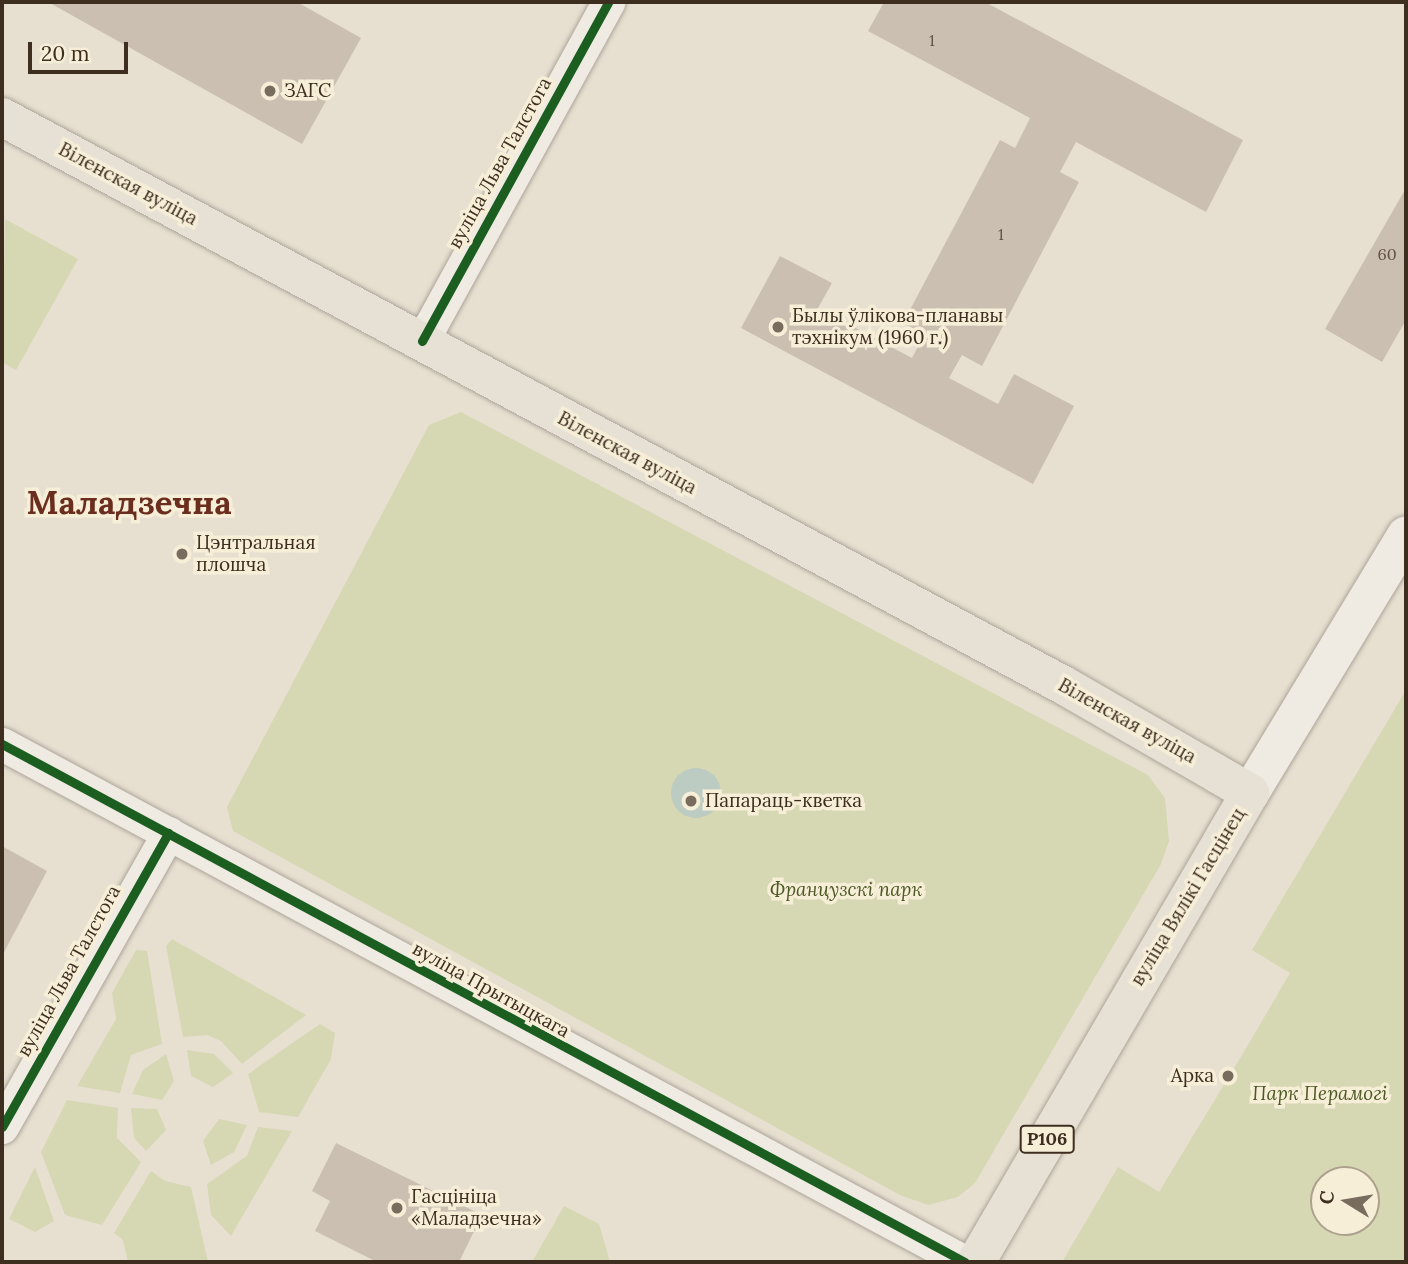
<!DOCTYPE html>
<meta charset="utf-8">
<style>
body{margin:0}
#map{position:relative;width:1408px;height:1264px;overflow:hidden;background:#e7e0d1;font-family:Lora,serif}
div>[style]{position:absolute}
.green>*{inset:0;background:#d6d7b3}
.water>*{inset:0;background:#bcccc2}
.round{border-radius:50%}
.building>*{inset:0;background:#cbbfb2}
.roads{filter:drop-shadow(0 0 2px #ada599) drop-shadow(0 0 2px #ada599)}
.street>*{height:33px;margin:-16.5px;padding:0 16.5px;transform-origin:16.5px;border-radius:16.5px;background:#efebe3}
.secondary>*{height:38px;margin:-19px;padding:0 19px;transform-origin:19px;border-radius:19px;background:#efebe3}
.primary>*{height:38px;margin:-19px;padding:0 19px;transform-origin:19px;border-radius:19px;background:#e6e1d4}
.cycleway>*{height:9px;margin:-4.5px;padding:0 4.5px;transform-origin:4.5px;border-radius:4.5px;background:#1b5e20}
.dots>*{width:19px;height:19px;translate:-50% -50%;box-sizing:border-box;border:4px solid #f7eed8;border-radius:50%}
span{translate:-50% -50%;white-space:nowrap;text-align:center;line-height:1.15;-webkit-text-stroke:7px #f7eed8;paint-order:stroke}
.number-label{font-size:16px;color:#605244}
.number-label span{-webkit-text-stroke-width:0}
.shield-label span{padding:2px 5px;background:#f7eed8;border:2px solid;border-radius:5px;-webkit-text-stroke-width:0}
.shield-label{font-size:18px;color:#3d2e20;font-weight:700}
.poi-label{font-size:19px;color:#3d2e20}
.left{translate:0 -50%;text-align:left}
.right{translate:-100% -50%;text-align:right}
.street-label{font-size:19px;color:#3d2e20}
.park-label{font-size:19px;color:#4d5a26;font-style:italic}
.town-label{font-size:33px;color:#6b2e1e;font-weight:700}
.frame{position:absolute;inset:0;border:4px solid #3d2e20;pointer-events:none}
.north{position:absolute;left:1310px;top:1166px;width:70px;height:70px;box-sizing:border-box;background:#f7eed8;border:2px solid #ada18e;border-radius:50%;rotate:281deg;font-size:19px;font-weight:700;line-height:28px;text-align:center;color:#3d2e20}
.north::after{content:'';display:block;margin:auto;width:24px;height:32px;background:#786c5e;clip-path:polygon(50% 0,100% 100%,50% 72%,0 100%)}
.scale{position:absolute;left:28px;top:42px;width:100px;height:32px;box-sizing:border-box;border:4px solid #3d2e20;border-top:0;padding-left:9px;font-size:21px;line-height:24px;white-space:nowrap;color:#3d2e20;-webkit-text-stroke:5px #f7eed8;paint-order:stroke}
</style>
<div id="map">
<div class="green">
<i style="clip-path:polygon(5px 219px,78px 259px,16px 370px,2px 362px)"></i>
<i style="clip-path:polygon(461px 412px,1148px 775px,1165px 798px,1169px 841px,1161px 864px,975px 1183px,958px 1197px,928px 1205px,900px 1195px,233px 831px,227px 807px,429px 425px)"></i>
<i style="clip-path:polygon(evenodd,1406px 690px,1406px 1262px,1062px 1262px,1118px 1167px,1159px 1192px,1248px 1045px,1290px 973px,1252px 950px,1406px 690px,1324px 1180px,1366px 1180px,1366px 1222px,1324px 1222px,1324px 1180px)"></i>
<i style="clip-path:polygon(172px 939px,306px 1015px,242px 1064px,221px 1041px,207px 1035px,183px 1037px,166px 946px)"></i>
<i style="clip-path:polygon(136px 950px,147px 951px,162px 1044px,131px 1055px,120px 1093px,77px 1086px,116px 1019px,112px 993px)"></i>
<i style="clip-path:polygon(320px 1024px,335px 1033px,331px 1059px,298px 1117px,259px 1112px,248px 1074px)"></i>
<i style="clip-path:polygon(187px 1050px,214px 1054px,233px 1073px,213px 1087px,191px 1076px)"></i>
<i style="clip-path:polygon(166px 1054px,174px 1081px,162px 1100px,132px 1094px,143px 1070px)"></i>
<i style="clip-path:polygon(67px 1100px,118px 1108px,117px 1138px,141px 1162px,102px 1225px,65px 1215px,41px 1152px)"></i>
<i style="clip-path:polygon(131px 1108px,157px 1109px,166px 1130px,146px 1151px,134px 1138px)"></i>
<i style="clip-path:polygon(219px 1119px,247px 1125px,234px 1152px,211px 1165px,203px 1141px)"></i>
<i style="clip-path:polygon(258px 1127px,292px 1131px,231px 1236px,211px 1215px,207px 1184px,247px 1156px)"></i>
<i style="clip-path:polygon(35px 1167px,54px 1221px,35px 1232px,9px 1219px)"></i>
<i style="clip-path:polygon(151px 1171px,165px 1181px,191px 1187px,208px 1262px,128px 1262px,123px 1240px,114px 1233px)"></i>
<i style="clip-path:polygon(564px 1206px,599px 1224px,610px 1262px,532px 1262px)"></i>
</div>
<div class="water">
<i class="round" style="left:671px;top:768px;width:50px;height:50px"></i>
</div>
<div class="building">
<i style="clip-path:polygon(48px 2px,297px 2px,361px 38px,302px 144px)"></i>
<i style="clip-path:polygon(884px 2px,985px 2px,1243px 140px,1206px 212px,1076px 142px,1060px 172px,1079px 182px,982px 366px,962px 355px,949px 378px,998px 404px,1014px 374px,1074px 406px,1033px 484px,741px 328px,780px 256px,832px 283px,818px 308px,912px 358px,924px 335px,903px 323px,1000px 140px,1015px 148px,1030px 118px,868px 31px)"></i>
<i style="clip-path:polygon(1406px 188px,1406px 320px,1382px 362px,1325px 329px)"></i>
<i style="clip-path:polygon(2px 846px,47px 871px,2px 956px)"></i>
<i style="clip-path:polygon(336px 1143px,482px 1215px,459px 1262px,377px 1262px,315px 1231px,330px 1201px,312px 1191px)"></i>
</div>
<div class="roads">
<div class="street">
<i style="left:422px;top:341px;width:387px;rotate:-61.2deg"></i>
<i style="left:2px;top:744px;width:1093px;rotate:28.28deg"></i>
<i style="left:2px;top:1127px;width:338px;rotate:-60.5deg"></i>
</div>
<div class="secondary">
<i style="left:1250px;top:793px;width:301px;rotate:-58.8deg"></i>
</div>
<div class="primary">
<i style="left:2px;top:117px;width:1206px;rotate:28.16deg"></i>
<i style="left:1065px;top:686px;width:214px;rotate:30deg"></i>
<i style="left:1250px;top:793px;width:543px;rotate:120.29deg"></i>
</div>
</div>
<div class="cycleway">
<i style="left:422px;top:341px;width:387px;rotate:-61.2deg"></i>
<i style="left:2px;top:744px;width:1093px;rotate:28.28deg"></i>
<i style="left:2px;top:1127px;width:338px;rotate:-60.5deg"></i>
</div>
<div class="dots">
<i style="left:270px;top:91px;background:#786c5e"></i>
<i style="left:778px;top:327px;background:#786c5e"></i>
<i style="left:182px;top:554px;background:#786c5e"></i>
<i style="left:691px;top:801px;background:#786c5e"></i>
<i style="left:1228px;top:1076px;background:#786c5e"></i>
<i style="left:397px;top:1208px;background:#786c5e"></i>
</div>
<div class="number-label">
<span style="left:932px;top:40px">1</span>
<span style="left:1001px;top:234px">1</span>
<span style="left:1387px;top:254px">60</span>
</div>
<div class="shield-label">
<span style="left:1047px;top:1139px">Р106</span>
</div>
<div class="poi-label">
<span class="left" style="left:284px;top:91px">ЗАГС</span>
<span class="left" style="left:792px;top:327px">Былы ўлікова-планавы<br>тэхнікум (1960 г.)</span>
<span class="left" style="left:196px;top:554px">Цэнтральная<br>плошча</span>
<span class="left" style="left:705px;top:801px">Папараць-кветка</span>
<span class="right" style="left:1214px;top:1076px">Арка</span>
<span class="left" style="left:411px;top:1208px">Гасцініца<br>«Маладзечна»</span>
</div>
<div class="street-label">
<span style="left:500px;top:163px;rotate:-61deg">вуліца Льва Талстога</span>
<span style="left:128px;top:184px;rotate:28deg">Віленская вуліца</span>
<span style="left:627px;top:453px;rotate:28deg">Віленская вуліца</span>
<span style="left:1127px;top:721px;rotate:29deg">Віленская вуліца</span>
<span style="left:1188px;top:897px;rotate:-59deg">вуліца Вялікі Гасцінец</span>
<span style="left:69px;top:971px;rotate:-61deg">вуліца Льва Талстога</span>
<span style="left:491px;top:990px;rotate:29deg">вуліца Прытыцкага</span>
</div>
<div class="park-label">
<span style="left:846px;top:890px">Французскі парк</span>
<span style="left:1320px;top:1094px">Парк Перамогі</span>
</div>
<div class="town-label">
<span style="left:129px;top:503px">Маладзечна</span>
</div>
<div class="frame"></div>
<div class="north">С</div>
<div class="scale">20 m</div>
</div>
